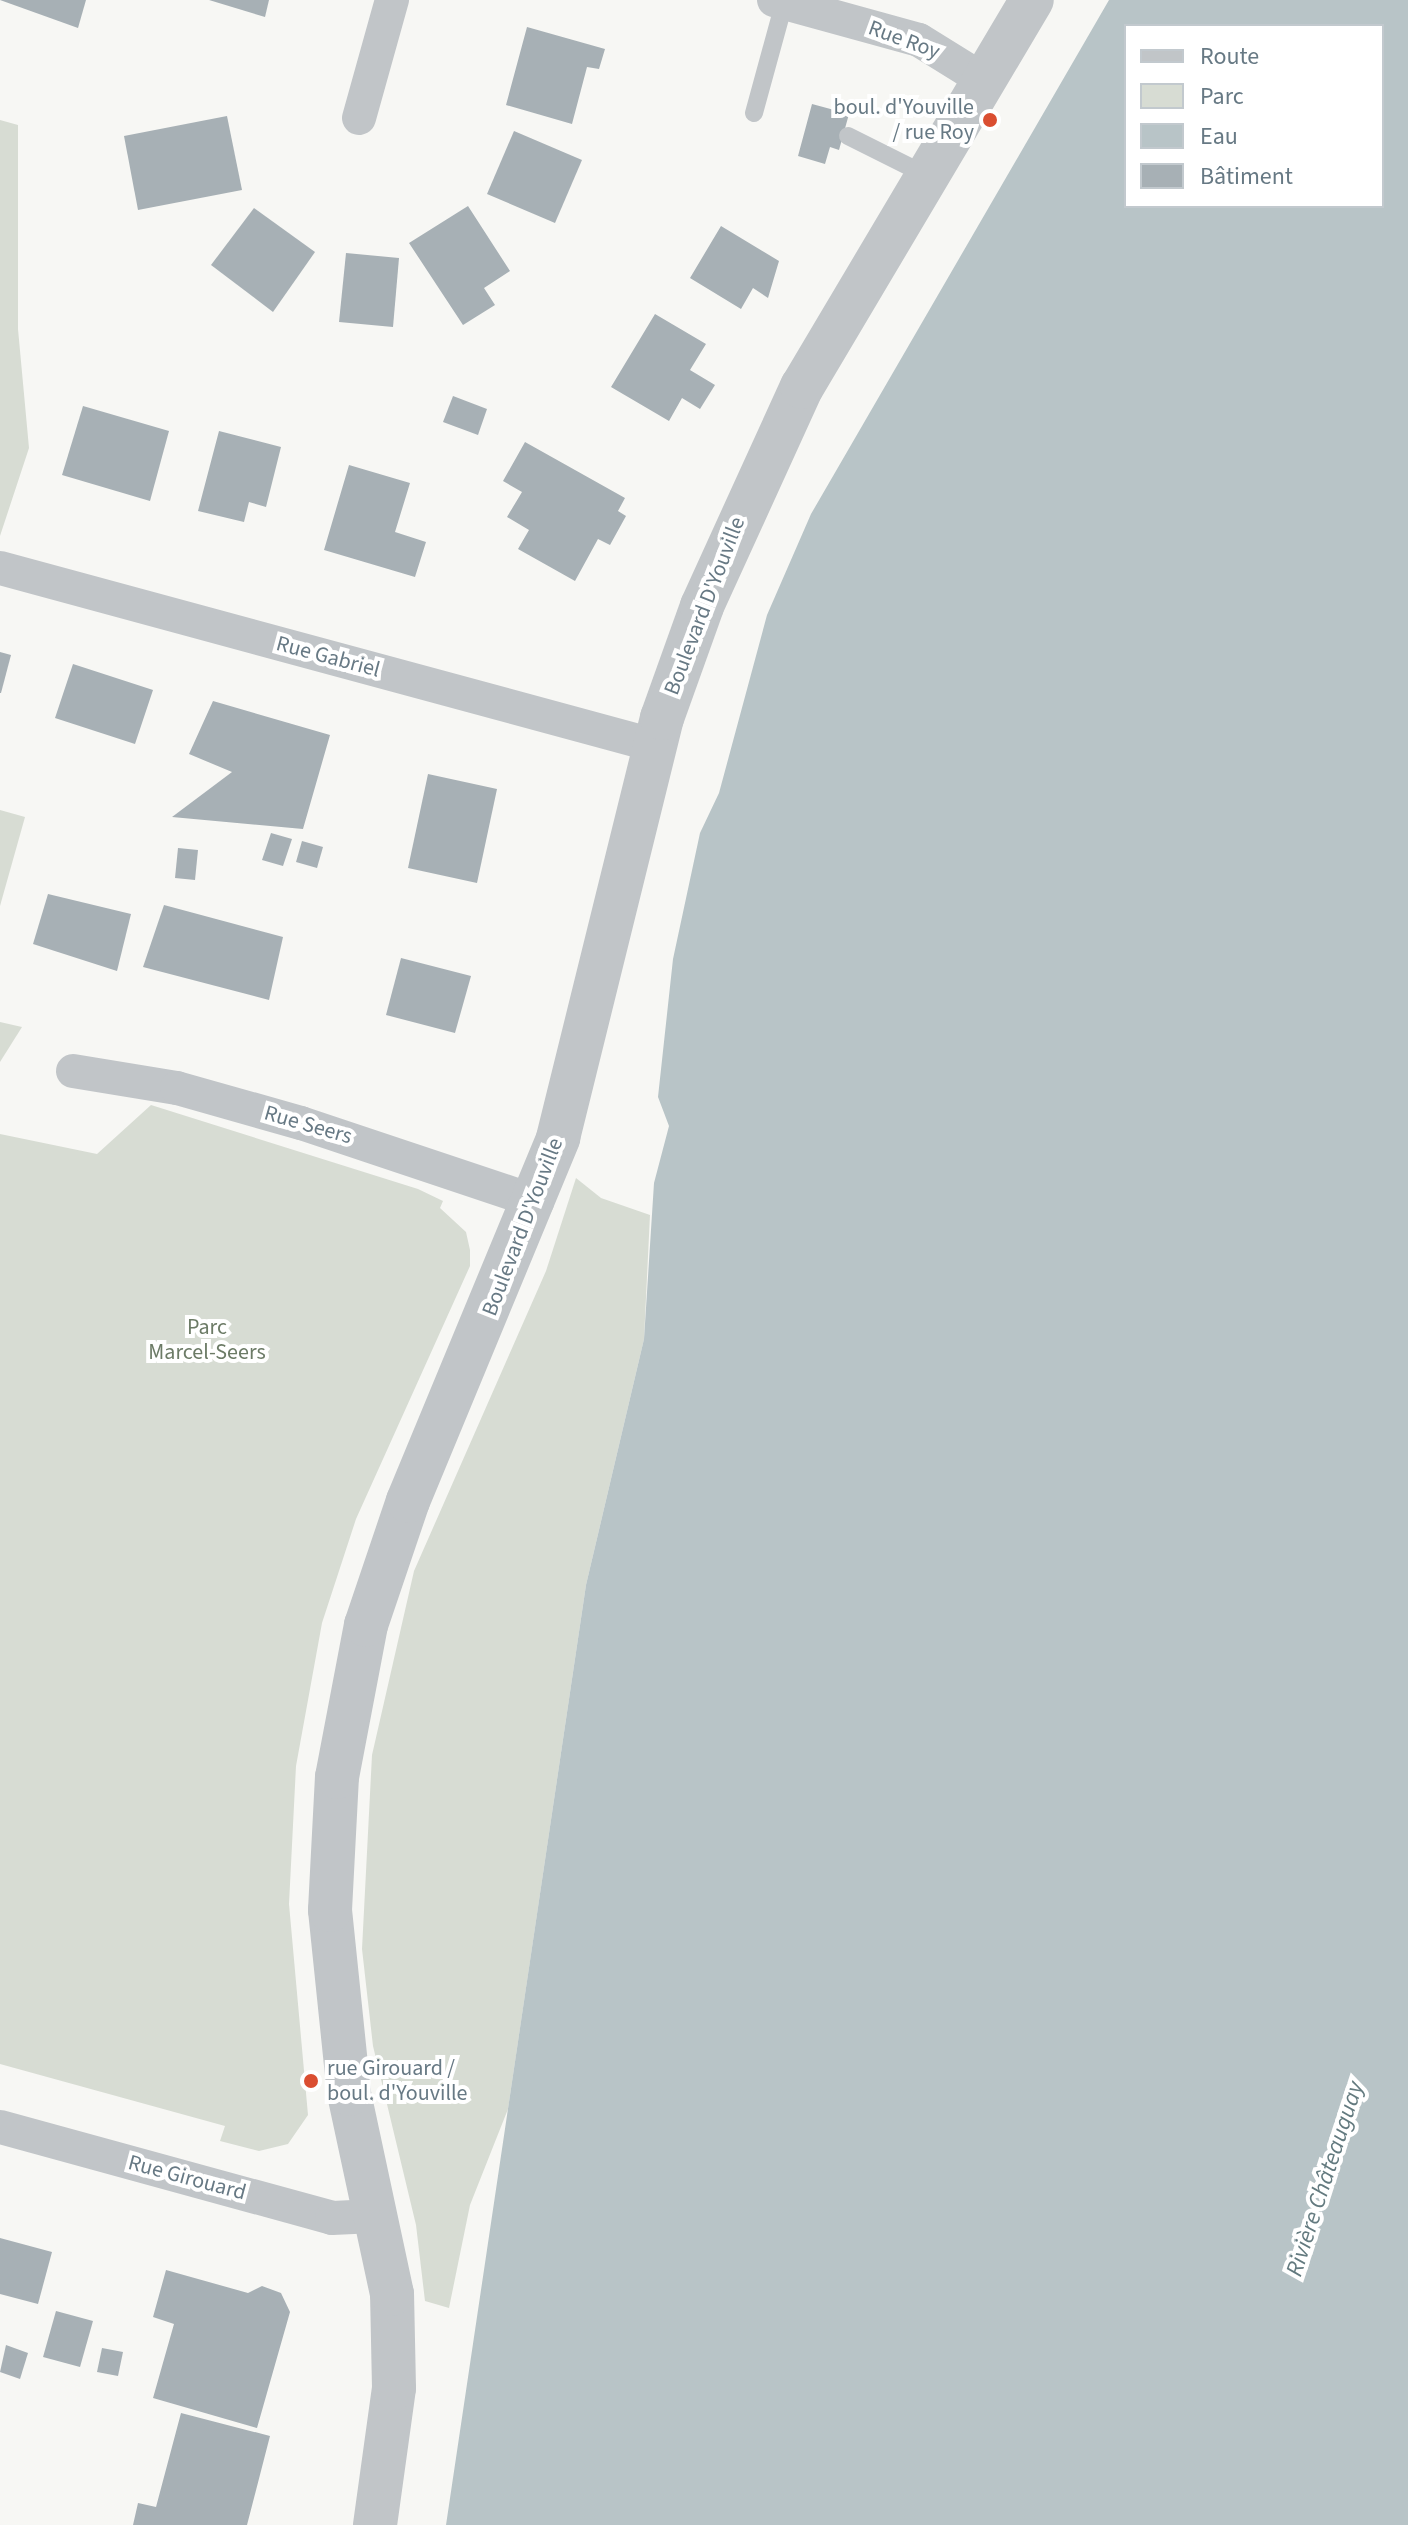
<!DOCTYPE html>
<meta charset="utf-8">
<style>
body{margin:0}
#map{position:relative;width:1408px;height:2525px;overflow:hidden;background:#f7f7f4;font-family:"Source Sans 3",sans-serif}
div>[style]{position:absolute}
.green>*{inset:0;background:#d7dcd3}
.water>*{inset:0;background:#b8c4c7}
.building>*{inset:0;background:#a7b0b5}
.service>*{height:18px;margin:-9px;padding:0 9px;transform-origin:9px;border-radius:9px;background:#c1c5c8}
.minor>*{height:34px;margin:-17px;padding:0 17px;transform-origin:17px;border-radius:17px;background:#c1c5c8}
.tertiary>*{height:44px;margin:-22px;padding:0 22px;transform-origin:22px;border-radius:22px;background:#c1c5c8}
.dots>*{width:22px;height:22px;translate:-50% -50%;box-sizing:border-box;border:4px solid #fff;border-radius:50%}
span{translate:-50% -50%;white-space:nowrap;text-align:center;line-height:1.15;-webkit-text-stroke:8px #fff;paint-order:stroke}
.street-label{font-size:22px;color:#677984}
.poi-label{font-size:22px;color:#677984}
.right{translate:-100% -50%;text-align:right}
.left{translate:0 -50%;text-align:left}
.park-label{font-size:22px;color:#6c7b66}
.water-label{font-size:24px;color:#637a7f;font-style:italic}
.legend{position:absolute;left:1124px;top:24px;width:260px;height:184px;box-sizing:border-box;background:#fff;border:2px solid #c2c9ce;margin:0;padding:10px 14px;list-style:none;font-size:24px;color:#677984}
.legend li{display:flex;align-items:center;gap:16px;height:40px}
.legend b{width:40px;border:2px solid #c2c9ce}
</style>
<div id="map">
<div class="green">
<i style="clip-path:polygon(0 120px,18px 125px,18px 329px,29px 448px,0 536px)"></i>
<i style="clip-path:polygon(0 810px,25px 817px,0 906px)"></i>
<i style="clip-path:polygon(0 1022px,22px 1027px,0 1062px)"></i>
<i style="clip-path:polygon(151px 1105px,418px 1189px,443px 1201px,440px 1208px,466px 1232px,470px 1250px,470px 1266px,356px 1519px,322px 1623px,296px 1766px,289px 1904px,308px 2115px,288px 2144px,259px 2151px,220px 2141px,225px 2126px,0 2064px,0 1134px,97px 1154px)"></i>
<i style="clip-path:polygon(576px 1178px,601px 1198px,650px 1215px,644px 1339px,586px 1585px,508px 2109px,470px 2205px,449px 2308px,425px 2301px,416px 2225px,373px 2046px,362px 1949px,372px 1755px,414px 1571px,546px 1271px)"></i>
</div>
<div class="water">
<i style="clip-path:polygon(evenodd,1109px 0,1408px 0,1408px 2525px,446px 2525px,586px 1585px,644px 1339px,654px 1183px,669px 1126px,658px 1097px,673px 959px,700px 833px,719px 793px,767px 615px,811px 514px,1109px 0,1126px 26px,1382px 26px,1382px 206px,1126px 206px,1126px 26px)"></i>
</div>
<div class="building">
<i style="clip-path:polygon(0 0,86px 0,78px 28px)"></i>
<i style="clip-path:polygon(209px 0,269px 0,265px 17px)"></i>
<i style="clip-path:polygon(527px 27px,605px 49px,599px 69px,587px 67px,572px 124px,506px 105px)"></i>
<i style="clip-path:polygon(812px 104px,849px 114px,839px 150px,830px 147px,825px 164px,798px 156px)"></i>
<i style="clip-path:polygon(227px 116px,242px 190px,138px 210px,124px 136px)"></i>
<i style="clip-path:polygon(514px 131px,582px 160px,555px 223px,487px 194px)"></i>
<i style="clip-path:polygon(468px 206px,510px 271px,484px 288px,495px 305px,463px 325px,409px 243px)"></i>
<i style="clip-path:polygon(254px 208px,315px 252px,273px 312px,211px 265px)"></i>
<i style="clip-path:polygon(721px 226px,779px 261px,768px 298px,753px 288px,741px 309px,690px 278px)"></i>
<i style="clip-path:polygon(346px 253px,399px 258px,393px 327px,339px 322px)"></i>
<i style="clip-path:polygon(655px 314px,706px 344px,690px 370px,715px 385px,700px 409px,682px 398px,669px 421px,611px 387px)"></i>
<i style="clip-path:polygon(453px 396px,487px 409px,478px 435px,443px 422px)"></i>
<i style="clip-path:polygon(83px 406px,169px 431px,150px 501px,62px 475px)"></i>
<i style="clip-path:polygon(219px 431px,281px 447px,266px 507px,249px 502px,244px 522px,198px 511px)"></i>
<i style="clip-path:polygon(525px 442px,625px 498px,618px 511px,626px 516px,610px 545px,598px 539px,575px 581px,518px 549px,529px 530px,507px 517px,522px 492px,503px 481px)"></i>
<i style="clip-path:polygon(349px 465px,410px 483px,395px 532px,426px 542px,415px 577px,324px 550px)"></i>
<i style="clip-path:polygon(0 652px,11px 655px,1px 693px,0 693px)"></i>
<i style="clip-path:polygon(73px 664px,153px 690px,135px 744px,55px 718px)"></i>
<i style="clip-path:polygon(213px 701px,330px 735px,303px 829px,172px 817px,232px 772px,189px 754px)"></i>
<i style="clip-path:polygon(428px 774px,497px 789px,477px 883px,408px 868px)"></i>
<i style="clip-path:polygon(271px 833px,292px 839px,283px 866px,262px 860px)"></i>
<i style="clip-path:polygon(302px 841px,323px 847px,317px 868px,296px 862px)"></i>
<i style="clip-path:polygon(178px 848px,198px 850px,195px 880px,175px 878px)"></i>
<i style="clip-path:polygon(48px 894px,131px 914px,117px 971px,33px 944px)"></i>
<i style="clip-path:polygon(164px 905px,283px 937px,269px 1000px,143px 967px)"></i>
<i style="clip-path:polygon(401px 958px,471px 976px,455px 1033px,386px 1015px)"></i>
<i style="clip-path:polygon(0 2238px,52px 2252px,38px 2304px,0 2294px)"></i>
<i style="clip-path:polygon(166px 2270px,248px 2293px,262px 2286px,281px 2293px,290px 2312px,257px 2428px,153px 2398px,174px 2324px,153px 2317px)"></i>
<i style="clip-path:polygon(56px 2311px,93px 2321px,80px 2367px,43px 2357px)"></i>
<i style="clip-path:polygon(6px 2345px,28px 2353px,20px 2379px,0 2372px)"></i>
<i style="clip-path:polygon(102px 2348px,123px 2352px,118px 2376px,97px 2372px)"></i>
<i style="clip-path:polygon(181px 2413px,270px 2436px,247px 2525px,133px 2525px,138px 2503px,156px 2507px)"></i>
</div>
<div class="service">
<i style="left:754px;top:113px;width:114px;rotate:-74.7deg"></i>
<i style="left:848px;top:136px;width:85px;rotate:26.6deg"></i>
</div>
<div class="minor">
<i style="left:774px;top:0;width:150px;rotate:15.4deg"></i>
<i style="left:919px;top:40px;width:74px;rotate:31.8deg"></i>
<i style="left:359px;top:118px;width:123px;rotate:-74.4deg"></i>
<i style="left:0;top:568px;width:681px;rotate:15.16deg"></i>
<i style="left:73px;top:1071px;width:105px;rotate:9.3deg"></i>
<i style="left:177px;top:1088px;width:129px;rotate:15.8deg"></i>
<i style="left:301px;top:1123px;width:249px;rotate:18.5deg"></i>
<i style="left:0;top:2127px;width:344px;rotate:15.3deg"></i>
<i style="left:332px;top:2218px;width:43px;rotate:-2.7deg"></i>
</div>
<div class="tertiary">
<i style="left:375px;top:2525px;width:138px;rotate:-82.1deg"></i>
<i style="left:394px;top:2388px;width:94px;rotate:-91.2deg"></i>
<i style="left:392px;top:2294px;width:205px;rotate:-102.1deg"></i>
<i style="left:349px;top:2094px;width:185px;rotate:-95.9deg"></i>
<i style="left:330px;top:1910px;width:133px;rotate:-87deg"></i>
<i style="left:337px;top:1777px;width:155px;rotate:-79.2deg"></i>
<i style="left:366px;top:1625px;width:131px;rotate:-71.3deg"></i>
<i style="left:408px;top:1501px;width:393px;rotate:-67.5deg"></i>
<i style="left:558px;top:1138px;width:433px;rotate:-76.1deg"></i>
<i style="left:662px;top:718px;width:119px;rotate:-70.3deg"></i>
<i style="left:702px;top:606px;width:241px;rotate:-65.5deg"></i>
<i style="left:802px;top:387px;width:450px;rotate:-59.3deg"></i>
</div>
<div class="dots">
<i style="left:990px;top:120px;background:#da4e31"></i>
<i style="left:311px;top:2081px;background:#da4e31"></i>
</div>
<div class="street-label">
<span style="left:904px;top:40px;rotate:20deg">Rue Roy</span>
<span style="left:705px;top:606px;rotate:-69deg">Boulevard D'Youville</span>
<span style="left:328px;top:657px;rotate:15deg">Rue Gabriel</span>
<span style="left:308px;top:1125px;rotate:16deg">Rue Seers</span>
<span style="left:523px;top:1227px;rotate:-69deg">Boulevard D'Youville</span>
<span style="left:187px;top:2178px;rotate:15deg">Rue Girouard</span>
</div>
<div class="poi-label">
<span class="right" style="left:974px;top:120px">boul. d'Youville<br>/ rue Roy</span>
<span class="left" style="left:327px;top:2081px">rue Girouard /<br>boul. d'Youville</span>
</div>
<div class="park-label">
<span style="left:207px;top:1340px">Parc<br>Marcel-Seers</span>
</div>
<div class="water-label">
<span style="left:1325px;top:2179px;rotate:-72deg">Rivière Châteauguay</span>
</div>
<ul class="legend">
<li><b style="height:10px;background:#c1c5c8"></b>Route</li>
<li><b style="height:22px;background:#d7dcd3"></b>Parc</li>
<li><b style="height:22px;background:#b8c4c7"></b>Eau</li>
<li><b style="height:22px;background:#a7b0b5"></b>Bâtiment</li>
</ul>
</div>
